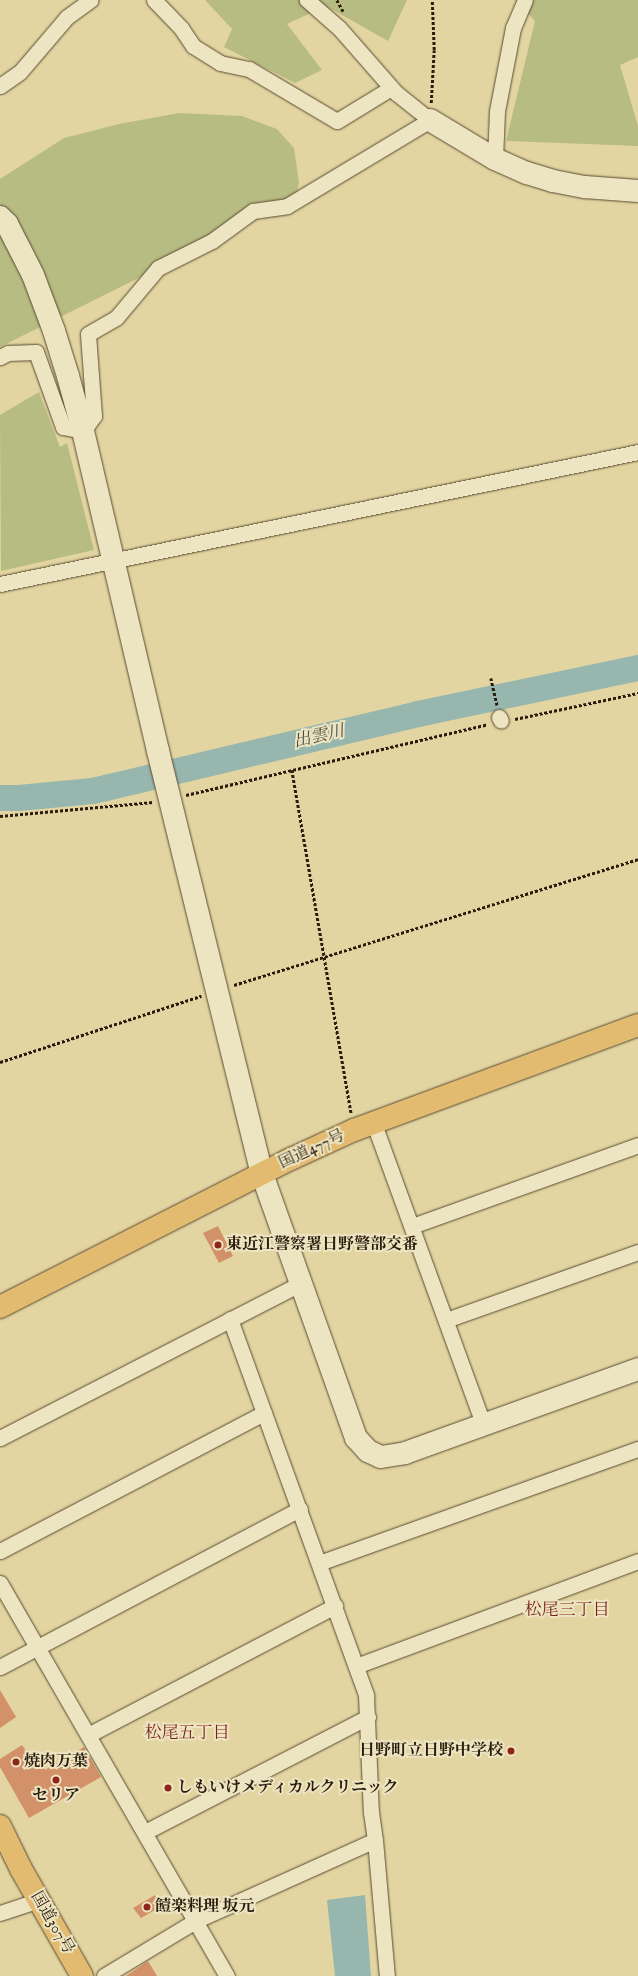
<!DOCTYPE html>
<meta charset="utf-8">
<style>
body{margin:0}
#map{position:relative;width:638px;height:1976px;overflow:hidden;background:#e3d5a1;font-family:"IM FELL English","Noto Serif JP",serif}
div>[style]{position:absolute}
.green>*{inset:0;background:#b7bc82}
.water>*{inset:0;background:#97b7ae}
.river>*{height:26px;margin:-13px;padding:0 13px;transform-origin:13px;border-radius:13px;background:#97b7ae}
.building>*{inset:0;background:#d29168}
.path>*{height:2.5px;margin-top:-1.25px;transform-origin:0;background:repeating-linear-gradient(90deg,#2a1c0c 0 3px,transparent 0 5px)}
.roads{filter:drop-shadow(0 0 1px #584a31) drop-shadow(0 0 1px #584a31)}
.street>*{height:15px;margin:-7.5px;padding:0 7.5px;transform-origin:7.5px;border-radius:7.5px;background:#ede4c2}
.secondary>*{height:22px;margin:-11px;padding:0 11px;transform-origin:11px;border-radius:11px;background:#ede4c2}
.highway>*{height:22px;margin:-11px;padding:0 11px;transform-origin:11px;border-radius:11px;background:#e2ba70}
.dots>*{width:11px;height:11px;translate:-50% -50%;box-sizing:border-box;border:2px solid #ede4c2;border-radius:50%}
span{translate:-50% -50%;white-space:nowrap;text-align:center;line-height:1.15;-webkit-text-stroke:4px #ede4c2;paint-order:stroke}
.street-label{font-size:16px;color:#2a1c0c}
.poi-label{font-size:16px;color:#2a1c0c;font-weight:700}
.left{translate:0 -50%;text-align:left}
.right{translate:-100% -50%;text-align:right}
.water-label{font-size:17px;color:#4b4a3d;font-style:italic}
.neighbourhood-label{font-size:17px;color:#7a1f14}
</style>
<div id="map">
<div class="green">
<i style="clip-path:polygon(205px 0,407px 0,388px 41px,326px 6px,287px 24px,322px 70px,295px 83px,224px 47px,232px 29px)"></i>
<i style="clip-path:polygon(515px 0,638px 0,638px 57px,620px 65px,638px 126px,638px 146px,506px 141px,535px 21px)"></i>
<i style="clip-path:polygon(179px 113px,242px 116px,277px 129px,294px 148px,299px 183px,295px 200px,0 347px,0 179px,64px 138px,119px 124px)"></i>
<i style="clip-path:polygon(39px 392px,60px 447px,67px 443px,94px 550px,1px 571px,0 415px)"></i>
</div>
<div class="water">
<i style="clip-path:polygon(365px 1895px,371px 1976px,335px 1976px,327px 1900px)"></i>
</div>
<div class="river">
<i style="left:0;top:798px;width:19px"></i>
<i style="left:19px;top:798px;width:74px;rotate:-5.4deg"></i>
<i style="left:93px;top:791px;width:334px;rotate:-13.3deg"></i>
<i style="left:418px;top:714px;width:225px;rotate:-11.8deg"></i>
</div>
<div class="building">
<i style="clip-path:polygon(218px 1226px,233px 1256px,219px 1263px,203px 1233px)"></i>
<i style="clip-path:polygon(0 1690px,16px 1717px,0 1728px)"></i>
<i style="clip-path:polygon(22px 1745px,37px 1768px,42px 1764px,45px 1770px,84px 1747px,101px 1777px,29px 1818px,0 1767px,0 1759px)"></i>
<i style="clip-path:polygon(155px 1895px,162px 1906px,141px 1918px,133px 1908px)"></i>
<i style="clip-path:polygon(148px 1961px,157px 1976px,126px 1976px)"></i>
</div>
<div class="path">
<i style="left:337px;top:0;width:13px;rotate:61deg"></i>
<i style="left:431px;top:103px;width:53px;rotate:-86.8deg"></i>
<i style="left:434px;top:50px;width:50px;rotate:-92.3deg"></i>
<i style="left:491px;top:678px;width:28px;rotate:77deg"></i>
<i style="left:515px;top:719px;width:126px;rotate:-11.9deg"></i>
<i style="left:292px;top:770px;width:348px;rotate:80.2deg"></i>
<i style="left:186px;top:795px;width:310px;rotate:-13.2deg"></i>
<i style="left:0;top:816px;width:154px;rotate:-5.2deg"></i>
<i style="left:234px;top:985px;width:423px;rotate:-17.3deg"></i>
<i style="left:0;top:1062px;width:212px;rotate:-18.2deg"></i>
</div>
<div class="roads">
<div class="street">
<i style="left:154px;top:0;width:39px;rotate:46deg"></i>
<i style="left:181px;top:28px;width:22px;rotate:56deg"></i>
<i style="left:193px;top:46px;width:32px;rotate:32deg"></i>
<i style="left:220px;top:63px;width:30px;rotate:12deg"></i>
<i style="left:249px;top:69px;width:102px;rotate:30.6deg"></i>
<i style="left:337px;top:121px;width:63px;rotate:-31.4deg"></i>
<i style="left:0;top:86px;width:24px;rotate:-35deg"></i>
<i style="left:20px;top:72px;width:72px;rotate:-49.5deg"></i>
<i style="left:67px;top:17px;width:29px;rotate:-36deg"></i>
<i style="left:495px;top:159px;width:48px;rotate:-87.6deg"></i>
<i style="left:497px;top:111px;width:85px;rotate:-79.1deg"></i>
<i style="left:513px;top:28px;width:30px;rotate:-67deg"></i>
<i style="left:0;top:357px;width:9px;rotate:-27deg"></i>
<i style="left:8px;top:353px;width:28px;rotate:-2deg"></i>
<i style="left:36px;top:352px;width:80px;rotate:70.2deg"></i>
<i style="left:63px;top:427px;width:20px;rotate:11deg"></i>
<i style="left:83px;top:431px;width:19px;rotate:-54deg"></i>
<i style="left:94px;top:416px;width:82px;rotate:-94.2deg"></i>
<i style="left:88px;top:334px;width:32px;rotate:-30deg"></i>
<i style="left:116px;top:318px;width:65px;rotate:-50deg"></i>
<i style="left:158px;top:268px;width:60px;rotate:-26.6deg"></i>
<i style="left:212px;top:241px;width:51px;rotate:-36.2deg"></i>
<i style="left:253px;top:211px;width:34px;rotate:-8deg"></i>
<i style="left:287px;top:206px;width:167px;rotate:-31deg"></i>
<i style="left:430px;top:120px;width:43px;rotate:-141.5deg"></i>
<i style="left:396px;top:93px;width:86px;rotate:-131.2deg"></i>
<i style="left:339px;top:28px;width:43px;rotate:-138.8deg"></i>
<i style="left:0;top:584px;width:652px;rotate:-11.69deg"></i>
<i style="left:499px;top:717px;width:4px;rotate:63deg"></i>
<i style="left:374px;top:1124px;width:319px;rotate:70deg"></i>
<i style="left:412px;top:1226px;width:240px;rotate:-19.7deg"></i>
<i style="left:230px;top:1319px;width:400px;rotate:70.1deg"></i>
<i style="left:366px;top:1695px;width:117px;rotate:87.6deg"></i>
<i style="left:371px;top:1812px;width:28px;rotate:82deg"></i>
<i style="left:375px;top:1840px;width:137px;rotate:85deg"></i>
<i style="left:446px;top:1320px;width:204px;rotate:-19.5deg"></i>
<i style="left:0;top:1438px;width:339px;rotate:-27.2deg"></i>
<i style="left:0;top:1551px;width:298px;rotate:-27.6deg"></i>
<i style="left:319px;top:1563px;width:339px;rotate:-19.7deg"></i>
<i style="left:0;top:1583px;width:454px;rotate:60deg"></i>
<i style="left:356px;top:1666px;width:301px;rotate:-20.4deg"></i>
<i style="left:0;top:1667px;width:339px;rotate:-27.8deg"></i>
<i style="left:88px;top:1735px;width:279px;rotate:-27.6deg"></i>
<i style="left:145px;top:1832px;width:251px;rotate:-27.3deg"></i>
<i style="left:0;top:1913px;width:41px;rotate:-18.4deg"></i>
<i style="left:104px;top:1976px;width:106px;rotate:-31.1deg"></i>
<i style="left:195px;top:1921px;width:197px;rotate:-24.2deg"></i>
</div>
<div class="secondary">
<i style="left:430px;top:120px;width:76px;rotate:31deg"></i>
<i style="left:495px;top:159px;width:35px;rotate:24deg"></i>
<i style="left:527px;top:173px;width:27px;rotate:17deg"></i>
<i style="left:553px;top:181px;width:33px;rotate:11deg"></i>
<i style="left:585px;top:187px;width:53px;rotate:4.3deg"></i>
<i style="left:0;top:217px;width:10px;rotate:45deg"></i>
<i style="left:7px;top:224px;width:57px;rotate:63deg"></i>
<i style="left:33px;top:275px;width:60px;rotate:69.4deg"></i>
<i style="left:54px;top:331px;width:47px;rotate:72.7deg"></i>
<i style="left:68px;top:376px;width:57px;rotate:74.7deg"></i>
<i style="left:83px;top:431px;width:329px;rotate:76.8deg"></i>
<i style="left:158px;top:751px;width:436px;rotate:76.2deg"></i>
<i style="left:262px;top:1174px;width:280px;rotate:70.4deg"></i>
<i style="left:356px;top:1438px;width:18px;rotate:47deg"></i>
<i style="left:368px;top:1451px;width:14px;rotate:25deg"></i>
<i style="left:381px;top:1457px;width:24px;rotate:-9deg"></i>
<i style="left:405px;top:1453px;width:248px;rotate:-19.8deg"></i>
</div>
<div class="highway">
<i style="left:0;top:1307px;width:326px;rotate:-27deg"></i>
<i style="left:291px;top:1159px;width:69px;rotate:-24.7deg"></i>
<i style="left:354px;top:1130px;width:303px;rotate:-20.3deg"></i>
<i style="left:0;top:1826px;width:48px;rotate:64deg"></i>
<i style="left:21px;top:1869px;width:123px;rotate:60.3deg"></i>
</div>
</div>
<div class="dots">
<i style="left:218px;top:1245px;background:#8f2418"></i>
<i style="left:511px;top:1751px;background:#8f2418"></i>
<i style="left:16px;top:1762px;background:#8f2418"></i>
<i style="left:56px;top:1780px;background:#8f2418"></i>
<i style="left:168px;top:1788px;background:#8f2418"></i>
<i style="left:147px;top:1907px;background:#8f2418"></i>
</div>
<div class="street-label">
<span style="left:312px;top:1150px;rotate:-25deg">国道477号</span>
<span style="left:52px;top:1923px;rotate:60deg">国道307号</span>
</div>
<div class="poi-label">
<span class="left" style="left:226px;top:1245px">東近江警察署日野警部交番</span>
<span class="right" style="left:503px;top:1751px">日野町立日野中学校</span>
<span class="left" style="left:24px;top:1762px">焼肉万葉</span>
<span class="left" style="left:177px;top:1788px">しもいけメディカルクリニック</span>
<span style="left:56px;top:1796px">セリア</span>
<span class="left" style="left:155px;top:1907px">饐楽料理 坂元</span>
</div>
<div class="water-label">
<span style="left:319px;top:737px;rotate:-13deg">出雲川</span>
</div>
<div class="neighbourhood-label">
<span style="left:567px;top:1611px">松尾三丁目</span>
<span style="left:187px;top:1734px">松尾五丁目</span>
</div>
</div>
